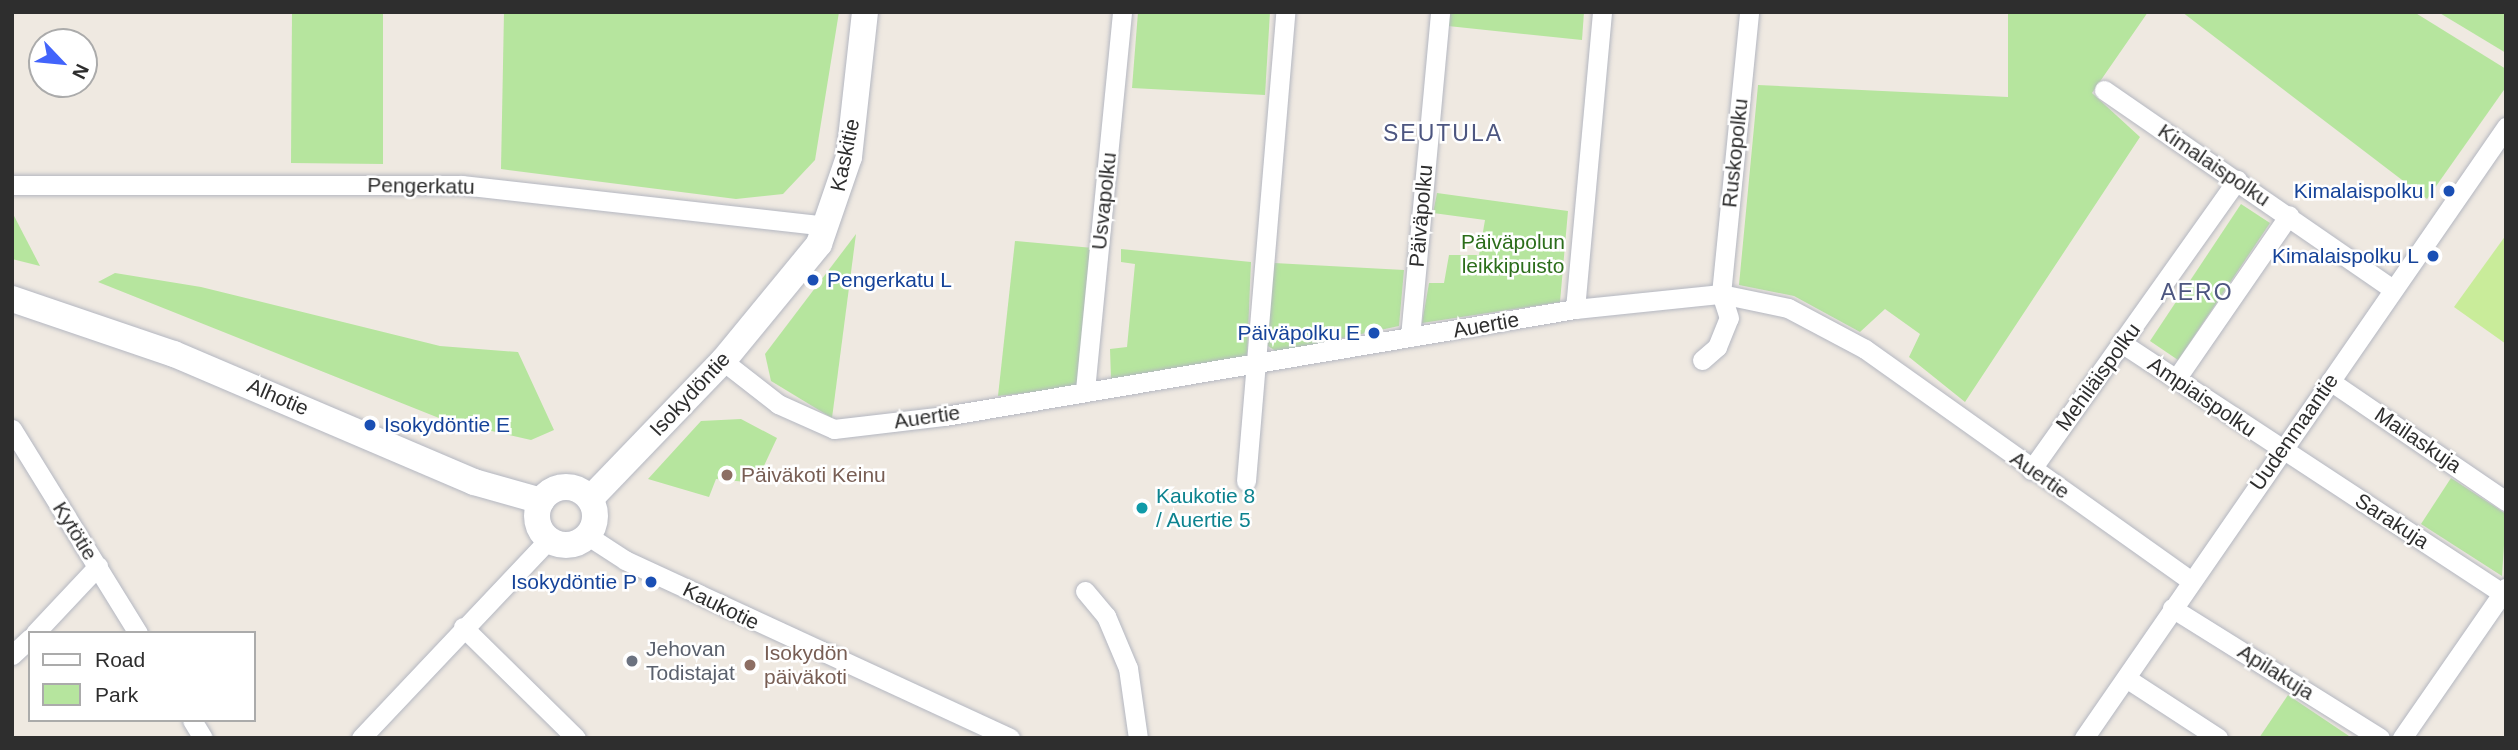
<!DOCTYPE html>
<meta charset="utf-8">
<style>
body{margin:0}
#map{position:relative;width:2518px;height:750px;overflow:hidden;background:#efe9e1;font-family:Helvetica,sans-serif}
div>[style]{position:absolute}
.green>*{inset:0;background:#b6e59e}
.pitch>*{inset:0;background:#c9ec9a}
.roads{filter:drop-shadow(0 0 2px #b4b7c1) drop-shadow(0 0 2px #b4b7c1)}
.street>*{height:19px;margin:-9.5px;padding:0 9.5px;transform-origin:9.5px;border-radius:9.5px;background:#fff}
.secondary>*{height:26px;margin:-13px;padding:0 13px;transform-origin:13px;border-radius:13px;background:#fff}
.secondary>.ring{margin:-13px;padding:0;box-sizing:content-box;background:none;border:26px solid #fff;border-radius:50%}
.dots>*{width:19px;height:19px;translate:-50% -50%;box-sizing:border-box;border:4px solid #fff;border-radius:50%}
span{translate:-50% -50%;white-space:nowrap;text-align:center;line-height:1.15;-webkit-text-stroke:5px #fff;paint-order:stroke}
.street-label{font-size:21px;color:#2e2e2e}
.transit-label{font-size:21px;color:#164399}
.right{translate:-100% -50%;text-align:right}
.left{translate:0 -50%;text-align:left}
.park-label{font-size:21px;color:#2c6e1b}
.education-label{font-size:21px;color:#785e54}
.culture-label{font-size:21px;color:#0d838f}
.worship-label{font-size:21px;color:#5b616d}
.neighbourhood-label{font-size:23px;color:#4d5680;letter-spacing:2px}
.frame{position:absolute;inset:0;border:14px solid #2e2e2e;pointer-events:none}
.legend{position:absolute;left:28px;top:631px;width:228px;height:91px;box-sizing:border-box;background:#fff;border:2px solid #ababab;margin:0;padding:9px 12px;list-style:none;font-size:21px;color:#2e2e2e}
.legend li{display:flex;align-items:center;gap:14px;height:35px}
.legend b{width:35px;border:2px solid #ababab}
.north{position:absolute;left:28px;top:28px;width:70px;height:70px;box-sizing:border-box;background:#fff;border:2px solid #ababab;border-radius:50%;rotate:116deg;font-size:19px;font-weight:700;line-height:28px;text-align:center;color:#2e2e2e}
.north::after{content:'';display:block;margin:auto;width:24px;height:32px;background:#4264fb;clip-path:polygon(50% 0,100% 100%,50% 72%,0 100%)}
</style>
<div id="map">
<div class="green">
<i style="clip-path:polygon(292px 12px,383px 12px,383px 164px,291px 163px)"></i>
<i style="clip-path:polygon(504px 12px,839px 12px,815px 160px,783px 194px,736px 199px,501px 169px)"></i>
<i style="clip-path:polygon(1138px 12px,1270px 12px,1265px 95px,1132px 88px)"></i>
<i style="clip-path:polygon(1450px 12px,1584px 12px,1582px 40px,1448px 26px)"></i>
<i style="clip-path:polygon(2008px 12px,2148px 12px,2092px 93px,2140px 137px,1965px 402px,1909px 357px,1920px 334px,1885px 309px,1860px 332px,1794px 296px,1739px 285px,1758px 85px,2008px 97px)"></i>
<i style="clip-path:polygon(2182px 12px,2414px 12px,2506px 69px,2506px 87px,2427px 199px)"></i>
<i style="clip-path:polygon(2438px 12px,2506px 12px,2506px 53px)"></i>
<i style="clip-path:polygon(1437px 193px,1568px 211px,1560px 302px,1422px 323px,1429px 283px,1444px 283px,1449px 255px,1479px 255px,1485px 220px,1433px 213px)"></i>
<i style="clip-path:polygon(2241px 204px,2270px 223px,2178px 360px,2150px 341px)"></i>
<i style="clip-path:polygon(12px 212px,40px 266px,12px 259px)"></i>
<i style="clip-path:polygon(856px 234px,832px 418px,771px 381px,765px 354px)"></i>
<i style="clip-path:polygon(1015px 241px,1093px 248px,1081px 387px,998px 396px)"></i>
<i style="clip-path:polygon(1121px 249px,1251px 262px,1247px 356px,1111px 379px,1110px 349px,1127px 347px,1135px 264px,1121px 262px)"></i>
<i style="clip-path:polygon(1274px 263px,1404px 270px,1399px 326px,1277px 352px,1265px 344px)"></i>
<i style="clip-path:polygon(115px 273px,201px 287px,440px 346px,518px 352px,554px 430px,531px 440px,444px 420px,98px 282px)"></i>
<i style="clip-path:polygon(741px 419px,777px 438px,762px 470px,751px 470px,746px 482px,716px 479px,709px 497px,648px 479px,701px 421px)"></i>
<i style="clip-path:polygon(2451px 478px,2506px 514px,2502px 576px,2421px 524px)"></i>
<i style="clip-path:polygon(2288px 695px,2352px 738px,2259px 738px)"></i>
</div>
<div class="pitch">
<i style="clip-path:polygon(2506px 235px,2506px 344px,2454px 307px)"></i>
</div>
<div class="roads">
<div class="street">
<i style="left:2104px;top:90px;width:350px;rotate:34.6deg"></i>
<i style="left:12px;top:185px;width:450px"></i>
<i style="left:462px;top:185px;width:367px;rotate:6.4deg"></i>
<i style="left:1575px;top:309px;width:298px;rotate:-84.8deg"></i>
<i style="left:1410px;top:337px;width:326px;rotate:-84.7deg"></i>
<i style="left:2123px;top:344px;width:453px;rotate:33.3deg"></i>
<i style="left:1702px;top:360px;width:20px;rotate:-41deg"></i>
<i style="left:1717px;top:347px;width:31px;rotate:-68deg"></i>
<i style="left:1729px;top:318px;width:25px;rotate:-108deg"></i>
<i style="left:1721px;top:294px;width:283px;rotate:-84.3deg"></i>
<i style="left:723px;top:361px;width:70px;rotate:38deg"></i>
<i style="left:778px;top:404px;width:61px;rotate:24.1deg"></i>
<i style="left:834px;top:429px;width:112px;rotate:-6.7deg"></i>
<i style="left:945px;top:416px;width:639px;rotate:-9.64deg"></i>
<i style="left:1575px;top:309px;width:147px;rotate:-5.9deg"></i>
<i style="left:1721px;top:294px;width:68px;rotate:11.8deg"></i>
<i style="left:1788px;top:308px;width:87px;rotate:28deg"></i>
<i style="left:1865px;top:349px;width:399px;rotate:35.4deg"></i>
<i style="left:2176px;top:379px;width:199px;rotate:-55.4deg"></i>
<i style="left:2330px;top:381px;width:213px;rotate:34.3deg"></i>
<i style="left:1085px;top:390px;width:380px;rotate:-84.4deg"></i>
<i style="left:12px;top:429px;width:240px;rotate:58.3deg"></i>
<i style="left:2031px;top:470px;width:356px;rotate:-54.6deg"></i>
<i style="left:1246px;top:481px;width:471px;rotate:-85.2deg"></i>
<i style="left:588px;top:536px;width:44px;rotate:33deg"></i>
<i style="left:625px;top:560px;width:424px;rotate:24.8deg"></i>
<i style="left:1085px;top:591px;width:33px;rotate:50deg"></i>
<i style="left:1106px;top:616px;width:56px;rotate:67.1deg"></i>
<i style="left:1128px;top:668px;width:71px;rotate:81.9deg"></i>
<i style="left:2172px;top:608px;width:245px;rotate:32deg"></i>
<i style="left:463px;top:627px;width:158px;rotate:44.5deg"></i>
<i style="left:35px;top:633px;width:92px;rotate:-46.8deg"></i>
<i style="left:12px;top:655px;width:25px;rotate:-43deg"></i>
<i style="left:2126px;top:678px;width:110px;rotate:33.1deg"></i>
<i style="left:192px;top:720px;width:21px;rotate:59deg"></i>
<i style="left:361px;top:738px;width:272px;rotate:-46.6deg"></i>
<i style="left:2084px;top:738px;width:743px;rotate:-55.37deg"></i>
<i style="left:2402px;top:738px;width:183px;rotate:-55.3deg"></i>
</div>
<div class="secondary">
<i style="left:12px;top:299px;width:171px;rotate:18.8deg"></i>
<i style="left:174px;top:354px;width:326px;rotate:23.1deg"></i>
<i style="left:474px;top:482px;width:70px;rotate:15.8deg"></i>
<i class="ring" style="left:537px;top:487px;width:32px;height:32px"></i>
<i style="left:590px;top:499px;width:192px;rotate:-46.1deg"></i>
<i style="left:723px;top:361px;width:151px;rotate:-50.6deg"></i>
<i style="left:819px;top:244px;width:92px;rotate:-71deg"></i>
<i style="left:849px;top:157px;width:146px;rotate:-83.7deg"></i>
</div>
</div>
<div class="dots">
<i style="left:2449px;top:191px;background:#1a4fb4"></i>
<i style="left:2433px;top:256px;background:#1a4fb4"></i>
<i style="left:813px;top:280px;background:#1a4fb4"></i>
<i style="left:1374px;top:333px;background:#1a4fb4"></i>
<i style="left:370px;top:425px;background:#1a4fb4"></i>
<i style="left:727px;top:475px;background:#8d6e63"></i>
<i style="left:1142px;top:508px;background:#0f9aa8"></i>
<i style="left:651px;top:582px;background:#1a4fb4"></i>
<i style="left:632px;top:661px;background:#6b7280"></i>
<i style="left:750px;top:665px;background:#8d6e63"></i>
</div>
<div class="street-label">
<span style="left:1735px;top:153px;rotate:-84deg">Ruskopolku</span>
<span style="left:845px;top:155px;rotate:-78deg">Kaskitie</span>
<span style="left:2214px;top:165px;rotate:34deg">Kimalaispolku</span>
<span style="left:421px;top:186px;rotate:1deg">Pengerkatu</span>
<span style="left:1104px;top:201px;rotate:-84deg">Usvapolku</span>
<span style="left:1421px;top:216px;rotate:-85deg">Päiväpolku</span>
<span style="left:1486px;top:325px;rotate:-10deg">Auertie</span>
<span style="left:2098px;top:377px;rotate:-54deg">Mehiläispolku</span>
<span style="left:690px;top:394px;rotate:-47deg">Isokydöntie</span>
<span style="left:278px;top:397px;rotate:23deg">Alhotie</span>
<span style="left:2202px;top:397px;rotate:34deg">Ampiaispolku</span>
<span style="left:927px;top:417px;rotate:-8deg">Auertie</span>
<span style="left:2294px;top:432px;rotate:-55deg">Uudenmaantie</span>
<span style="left:2418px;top:440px;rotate:34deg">Mailaskuja</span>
<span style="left:2040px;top:475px;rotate:35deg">Auertie</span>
<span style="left:2392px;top:521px;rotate:33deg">Sarakuja</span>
<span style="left:75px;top:531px;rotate:58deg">Kytötie</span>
<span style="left:721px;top:606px;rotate:26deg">Kaukotie</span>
<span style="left:2276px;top:672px;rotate:32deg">Apilakuja</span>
</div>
<div class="transit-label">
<span class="right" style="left:2435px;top:191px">Kimalaispolku I</span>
<span class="right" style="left:2419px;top:256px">Kimalaispolku L</span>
<span class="left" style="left:827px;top:280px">Pengerkatu L</span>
<span class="right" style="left:1360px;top:333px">Päiväpolku E</span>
<span class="left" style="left:384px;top:425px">Isokydöntie E</span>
<span class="right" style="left:637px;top:582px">Isokydöntie P</span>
</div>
<div class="park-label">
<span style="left:1513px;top:254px">Päiväpolun<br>leikkipuisto</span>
</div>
<div class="education-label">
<span class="left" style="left:741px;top:475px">Päiväkoti Keinu</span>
<span class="left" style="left:764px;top:665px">Isokydön<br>päiväkoti</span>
</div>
<div class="culture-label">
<span class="left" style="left:1156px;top:508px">Kaukotie 8<br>/ Auertie 5</span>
</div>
<div class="worship-label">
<span class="left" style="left:646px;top:661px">Jehovan<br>Todistajat</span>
</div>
<div class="neighbourhood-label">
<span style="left:1443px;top:133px">SEUTULA</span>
<span style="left:2197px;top:292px">AERO</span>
</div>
<div class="frame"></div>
<ul class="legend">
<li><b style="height:9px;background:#fff"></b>Road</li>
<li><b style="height:19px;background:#b6e59e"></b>Park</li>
</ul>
<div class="north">N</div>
</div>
